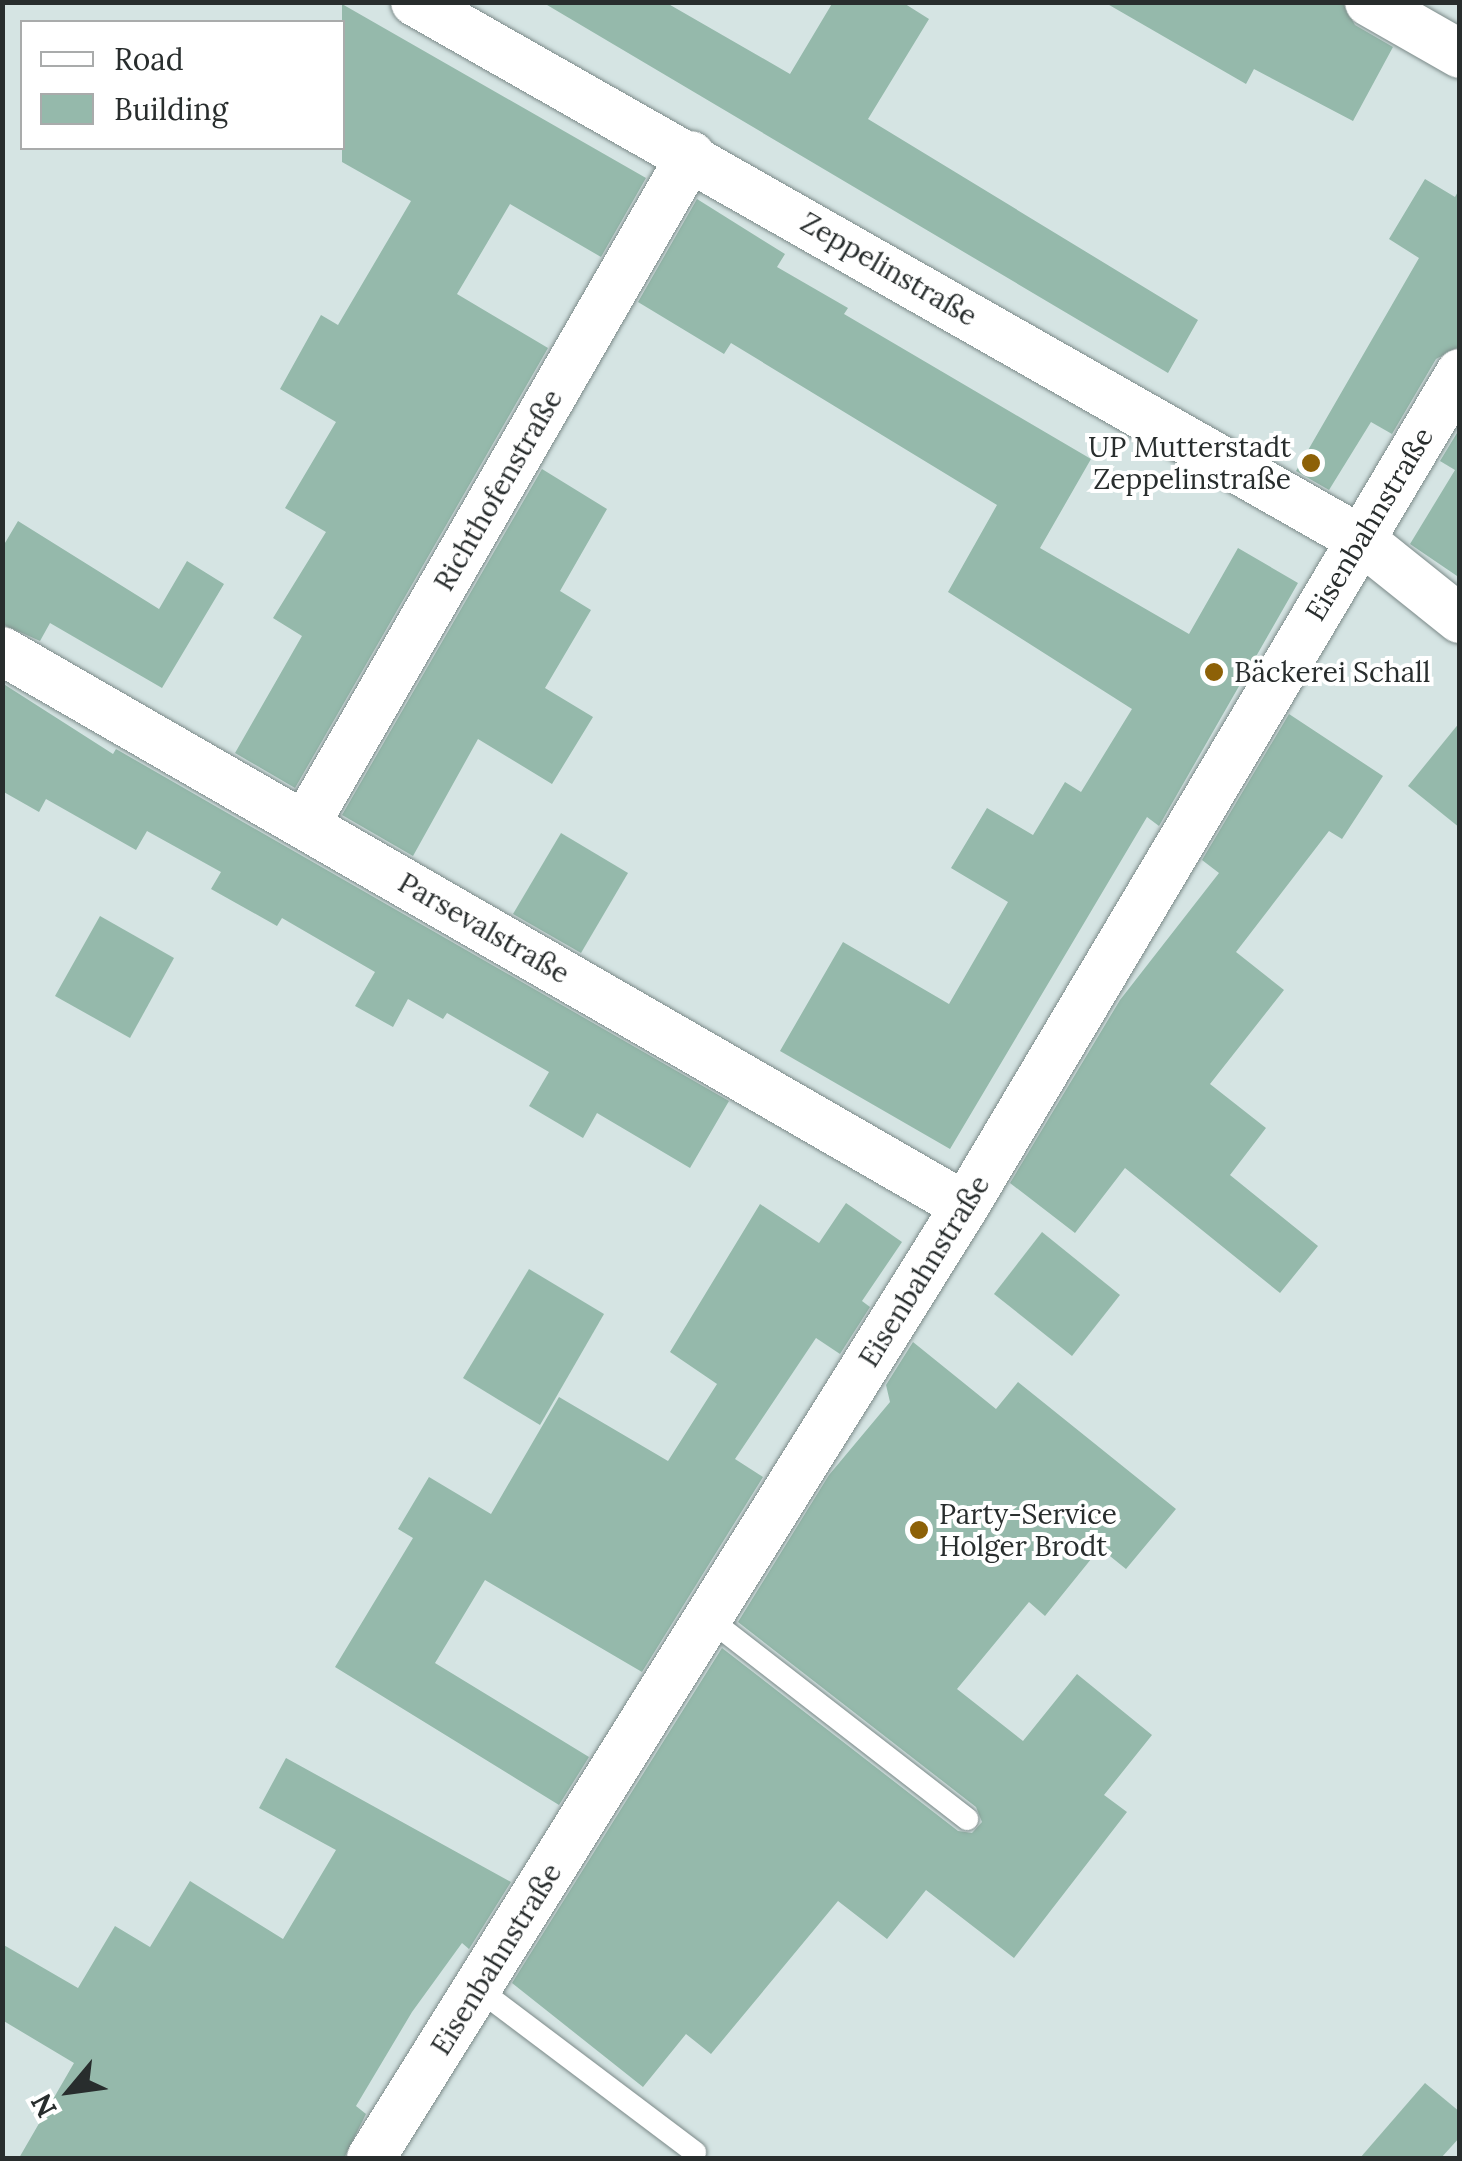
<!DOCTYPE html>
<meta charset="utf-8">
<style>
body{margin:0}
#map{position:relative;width:1462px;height:2161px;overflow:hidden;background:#d5e4e3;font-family:Lora,serif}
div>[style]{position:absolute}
.building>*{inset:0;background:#95b9ab}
.roads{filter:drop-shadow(0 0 2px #7b8988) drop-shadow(0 0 2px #7b8988)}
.lane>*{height:22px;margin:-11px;padding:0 11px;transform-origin:11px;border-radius:11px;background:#fff}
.street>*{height:48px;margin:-24px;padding:0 24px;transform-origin:24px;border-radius:24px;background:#fff}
.dots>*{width:28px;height:28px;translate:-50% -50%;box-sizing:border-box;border:5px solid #fff;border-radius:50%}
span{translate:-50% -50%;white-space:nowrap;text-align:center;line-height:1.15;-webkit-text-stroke:8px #fff;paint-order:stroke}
.street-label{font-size:28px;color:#282d2d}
.poi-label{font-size:28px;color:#282d2d}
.right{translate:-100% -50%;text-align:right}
.left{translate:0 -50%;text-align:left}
.frame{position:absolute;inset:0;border:5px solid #282d2d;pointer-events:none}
.legend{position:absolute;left:20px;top:20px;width:325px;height:130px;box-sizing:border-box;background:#fff;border:2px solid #a9abab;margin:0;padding:12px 18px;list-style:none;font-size:30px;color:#282d2d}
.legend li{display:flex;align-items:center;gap:20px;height:50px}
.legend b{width:50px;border:2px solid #a9abab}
.north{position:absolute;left:20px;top:2041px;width:100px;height:100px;-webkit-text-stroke:8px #fff;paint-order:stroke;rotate:241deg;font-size:28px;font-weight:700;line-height:40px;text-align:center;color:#282d2d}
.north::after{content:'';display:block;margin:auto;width:35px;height:45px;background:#282d2d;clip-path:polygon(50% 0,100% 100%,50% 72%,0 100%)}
</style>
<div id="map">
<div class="building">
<i style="clip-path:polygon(542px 2px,665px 2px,790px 74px,833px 2px,902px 2px,929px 19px,868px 119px,1198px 320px,1168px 373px)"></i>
<i style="clip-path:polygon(1104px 2px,1342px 2px,1355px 25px,1393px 47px,1353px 121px,1254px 69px,1246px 84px)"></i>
<i style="clip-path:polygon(342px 4px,646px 178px,601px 257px,510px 204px,457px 294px,548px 348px,295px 788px,235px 753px,302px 636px,273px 618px,326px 532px,285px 508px,336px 422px,280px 389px,321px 315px,338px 325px,411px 201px,342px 162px)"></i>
<i style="clip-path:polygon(1425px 179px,1455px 197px,1460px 188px,1460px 346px,1436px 359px,1392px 434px,1371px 422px,1329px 490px,1296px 471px,1419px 258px,1389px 239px)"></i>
<i style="clip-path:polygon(697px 199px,785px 254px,777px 267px,848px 308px,844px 314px,1091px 459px,1040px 548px,1189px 634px,1238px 548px,1298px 583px,1159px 826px,1147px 817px,950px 1149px,780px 1051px,843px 942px,949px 1004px,1008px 902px,951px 868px,987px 808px,1033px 835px,1065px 782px,1081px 792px,1132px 709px,948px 592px,997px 505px,731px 343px,724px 354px,638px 302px)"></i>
<i style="clip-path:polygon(1460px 428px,1460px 578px,1410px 544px,1455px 470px,1440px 461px)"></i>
<i style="clip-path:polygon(542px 469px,607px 509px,560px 591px,591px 610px,545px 688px,593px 717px,552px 784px,478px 739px,413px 856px,342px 815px)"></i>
<i style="clip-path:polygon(18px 521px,159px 609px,187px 561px,224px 584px,162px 688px,50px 623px,40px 641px,2px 624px,2px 548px)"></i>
<i style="clip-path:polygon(2px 683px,113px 754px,116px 749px,729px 1101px,690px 1168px,597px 1113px,583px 1138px,529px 1106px,549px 1072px,447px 1013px,443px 1019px,408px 999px,393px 1027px,355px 1006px,375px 972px,282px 918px,277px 926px,211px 889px,221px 872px,147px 831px,136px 850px,46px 799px,39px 812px,2px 791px)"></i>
<i style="clip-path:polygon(1289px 714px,1383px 776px,1342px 839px,1329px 831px,1236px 952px,1284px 990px,1210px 1084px,1266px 1128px,1230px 1175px,1318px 1246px,1280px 1293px,1125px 1168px,1075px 1233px,1010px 1183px,1120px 1000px,1219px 873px,1202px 860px)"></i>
<i style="clip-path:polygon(1460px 722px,1460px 828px,1408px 786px)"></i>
<i style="clip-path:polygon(561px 833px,628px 873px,581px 953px,513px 914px)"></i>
<i style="clip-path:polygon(100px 916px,174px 958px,130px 1038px,55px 996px)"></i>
<i style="clip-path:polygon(846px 1203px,902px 1242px,862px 1301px,870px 1307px,840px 1354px,816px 1338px,735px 1459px,763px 1477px,642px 1672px,485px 1580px,435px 1663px,589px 1757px,559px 1805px,335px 1667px,413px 1538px,398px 1529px,429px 1477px,491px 1514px,559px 1397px,668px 1461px,717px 1384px,670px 1352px,760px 1204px,819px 1243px)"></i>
<i style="clip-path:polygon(1042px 1232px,1120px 1295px,1072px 1356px,994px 1294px)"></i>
<i style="clip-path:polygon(529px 1269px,604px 1314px,540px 1425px,463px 1378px)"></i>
<i style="clip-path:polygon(913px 1342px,996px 1409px,1018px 1382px,1176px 1509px,1126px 1569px,1100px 1548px,1045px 1616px,1029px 1602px,957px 1689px,1023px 1741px,1077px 1674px,1152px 1735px,1104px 1795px,1127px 1812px,1014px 1958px,926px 1890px,887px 1939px,838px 1901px,711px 2054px,686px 2034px,643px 2087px,512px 1983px,722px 1648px,958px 1831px,972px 1833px,982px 1822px,976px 1807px,738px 1622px,829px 1475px,890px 1402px,886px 1385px)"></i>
<i style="clip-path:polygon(286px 1758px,511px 1882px,469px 1949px,462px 1943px,412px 2012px,356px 2106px,366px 2114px,344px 2158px,19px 2158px,74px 2063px,2px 2020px,2px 1944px,78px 1988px,115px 1926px,150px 1947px,190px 1881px,283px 1939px,336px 1850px,259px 1808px)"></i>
<i style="clip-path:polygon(1425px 2083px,1460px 2112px,1460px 2137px,1441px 2158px,1360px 2158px)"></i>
</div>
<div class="roads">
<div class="lane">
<i style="left:708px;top:1618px;width:328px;rotate:37.8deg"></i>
<i style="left:477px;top:1988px;width:273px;rotate:37deg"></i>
</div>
<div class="street">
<i style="left:415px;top:2px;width:1087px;rotate:29.61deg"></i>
<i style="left:1360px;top:539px;width:128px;rotate:38.7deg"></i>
<i style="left:1369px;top:2px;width:105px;rotate:29.7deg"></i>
<i style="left:2px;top:651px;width:1111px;rotate:29.96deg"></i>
<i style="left:305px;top:825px;width:773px;rotate:-60.05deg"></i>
<i style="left:371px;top:2158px;width:1122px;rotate:-58.04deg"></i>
<i style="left:965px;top:1206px;width:969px;rotate:-59.28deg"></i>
</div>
</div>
<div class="dots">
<i style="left:1311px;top:463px;background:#8d6107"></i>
<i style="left:1214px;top:672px;background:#8d6107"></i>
<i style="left:919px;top:1530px;background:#8d6107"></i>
</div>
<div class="street-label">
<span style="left:889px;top:269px;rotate:30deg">Zeppelinstraße</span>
<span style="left:498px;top:490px;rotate:-60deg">Richthofenstraße</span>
<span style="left:1369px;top:524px;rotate:-59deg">Eisenbahnstraße</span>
<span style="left:484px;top:928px;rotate:30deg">Parsevalstraße</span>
<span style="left:924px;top:1271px;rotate:-58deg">Eisenbahnstraße</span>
<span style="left:496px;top:1959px;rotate:-58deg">Eisenbahnstraße</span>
</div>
<div class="poi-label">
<span class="right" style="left:1291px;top:463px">UP Mutterstadt<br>Zeppelinstraße</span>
<span class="left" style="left:1234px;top:672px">Bäckerei Schall</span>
<span class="left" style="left:939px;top:1530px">Party-Service<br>Holger Brodt</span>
</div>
<div class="frame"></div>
<ul class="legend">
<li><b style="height:12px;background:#fff"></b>Road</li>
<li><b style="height:28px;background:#95b9ab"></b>Building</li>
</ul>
<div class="north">N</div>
</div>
